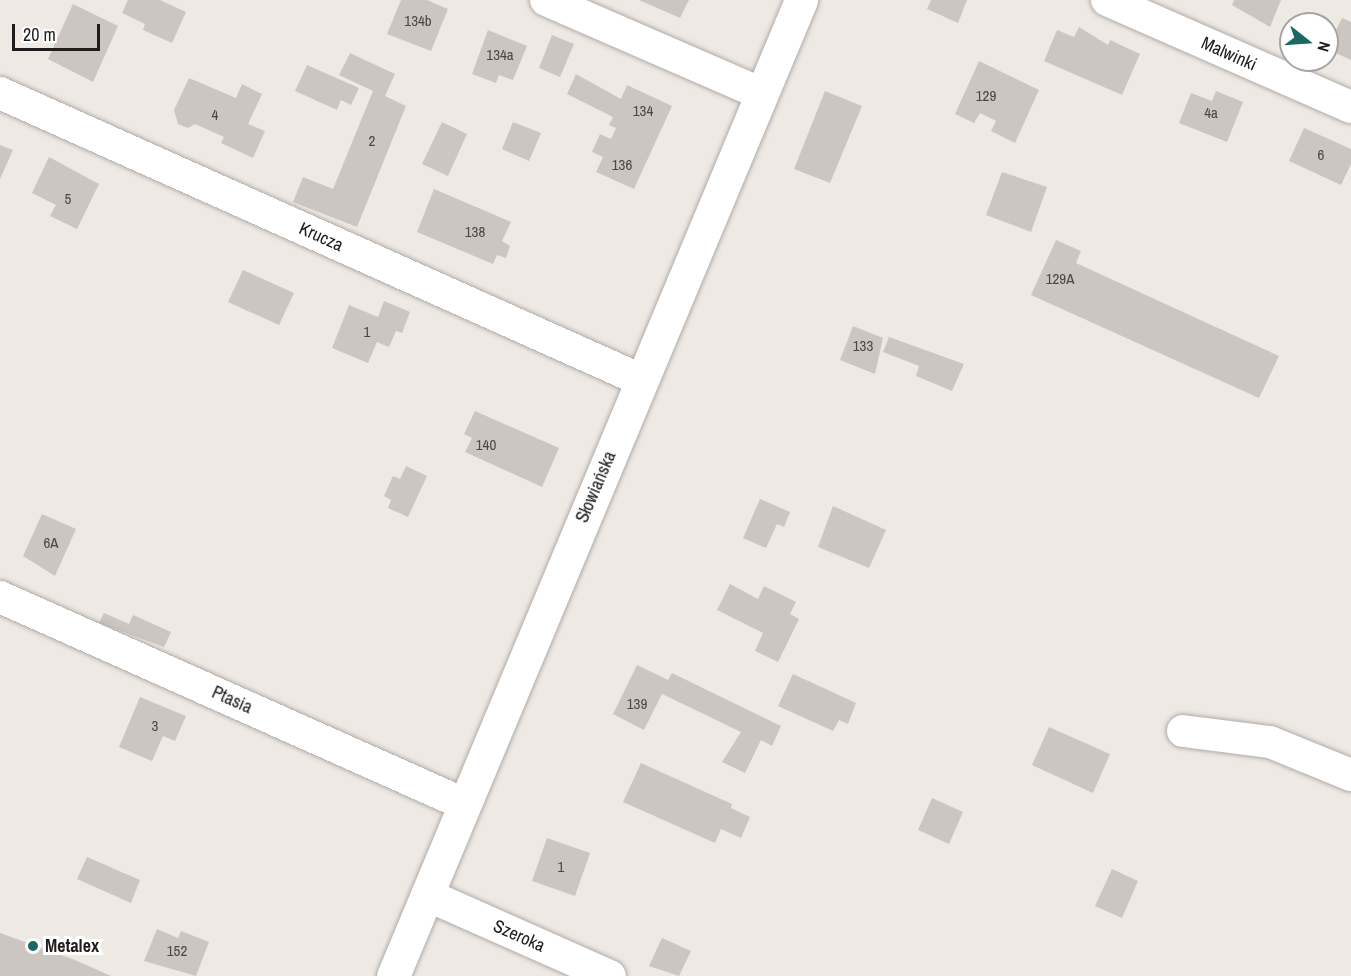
<!DOCTYPE html>
<meta charset="utf-8">
<style>
body{margin:0}
#map{position:relative;width:1351px;height:976px;overflow:hidden;background:#efe9e4;font-family:"Archivo Narrow",sans-serif}
div>[style]{position:absolute}
.building>*{inset:0;background:#cbc6c1}
.roads{filter:drop-shadow(0 0 2px #b1aba7) drop-shadow(0 0 2px #b1aba7)}
.minor>*{height:32px;margin:-16px;padding:0 16px;transform-origin:16px;border-radius:16px;background:#fff}
.tertiary>*{height:33px;margin:-16.5px;padding:0 16.5px;transform-origin:16.5px;border-radius:16.5px;background:#fff}
.dots>*{width:16px;height:16px;translate:-50% -50%;box-sizing:border-box;border:3px solid #fff;border-radius:50%}
span{translate:-50% -50%;white-space:nowrap;text-align:center;line-height:1.15;-webkit-text-stroke:6px #fff;paint-order:stroke}
.number-label{font-size:15px;color:#4a4744}
.number-label span{-webkit-text-stroke-width:0}
.street-label{font-size:18px;color:#1f1d1b}
.poi-label{font-size:18px;color:#1f1d1b;font-weight:700}
.left{translate:0 -50%;text-align:left}
.north{position:absolute;left:1279px;top:12px;width:60px;height:60px;box-sizing:border-box;background:#fff;border:2px solid #a5a5a4;border-radius:50%;rotate:107deg;font-size:16px;font-weight:700;line-height:24px;text-align:center;color:#1f1d1b}
.north::after{content:'';display:block;margin:auto;width:21px;height:27px;background:#1c6864;clip-path:polygon(50% 0,100% 100%,50% 72%,0 100%)}
.scale{position:absolute;left:12px;top:24px;width:88px;height:27px;box-sizing:border-box;border:3px solid #1f1d1b;border-top:0;padding-left:8px;font-size:18px;line-height:21px;white-space:nowrap;color:#1f1d1b;-webkit-text-stroke:4px #fff;paint-order:stroke}
</style>
<div id="map">
<div class="building">
<i style="clip-path:polygon(128px 0,160px 0,186px 12px,172px 43px,143px 30px,145px 24px,122px 13px)"></i>
<i style="clip-path:polygon(401px 0,427px 0,448px 9px,431px 51px,387px 34px)"></i>
<i style="clip-path:polygon(639px 0,689px 0,680px 18px)"></i>
<i style="clip-path:polygon(931px 0,967px 0,958px 23px,927px 9px)"></i>
<i style="clip-path:polygon(1234px 0,1281px 0,1270px 27px,1232px 5px)"></i>
<i style="clip-path:polygon(73px 4px,118px 26px,93px 82px,48px 59px)"></i>
<i style="clip-path:polygon(1342px 18px,1351px 22px,1351px 60px,1327px 49px)"></i>
<i style="clip-path:polygon(1079px 27px,1108px 45px,1110px 40px,1140px 54px,1122px 95px,1044px 61px,1057px 30px,1074px 37px)"></i>
<i style="clip-path:polygon(488px 30px,527px 46px,513px 80px,499px 75px,496px 83px,472px 74px)"></i>
<i style="clip-path:polygon(552px 35px,574px 44px,560px 77px,539px 68px)"></i>
<i style="clip-path:polygon(350px 53px,395px 74px,385px 96px,406px 106px,357px 227px,293px 202px,303px 177px,333px 189px,373px 91px,339px 75px)"></i>
<i style="clip-path:polygon(979px 61px,1039px 90px,1015px 143px,991px 131px,996px 121px,980px 113px,974px 123px,955px 114px)"></i>
<i style="clip-path:polygon(307px 65px,359px 88px,351px 105px,341px 100px,337px 110px,295px 91px)"></i>
<i style="clip-path:polygon(576px 74px,621px 99px,627px 85px,672px 106px,634px 189px,596px 172px,603px 157px,592px 152px,600px 134px,611px 139px,616px 128px,609px 125px,613px 117px,567px 94px)"></i>
<i style="clip-path:polygon(189px 78px,236px 98px,242px 84px,262px 94px,248px 124px,265px 131px,253px 158px,221px 143px,224px 137px,195px 124px,188px 128px,178px 124px,174px 110px)"></i>
<i style="clip-path:polygon(825px 91px,862px 106px,830px 183px,794px 169px)"></i>
<i style="clip-path:polygon(1216px 91px,1243px 102px,1227px 142px,1179px 123px,1191px 93px,1212px 101px)"></i>
<i style="clip-path:polygon(442px 122px,467px 134px,448px 176px,422px 164px)"></i>
<i style="clip-path:polygon(513px 122px,541px 133px,529px 161px,502px 149px)"></i>
<i style="clip-path:polygon(1304px 128px,1351px 149px,1351px 164px,1341px 185px,1289px 161px)"></i>
<i style="clip-path:polygon(0 145px,13px 150px,0 179px)"></i>
<i style="clip-path:polygon(49px 157px,99px 184px,77px 229px,50px 216px,56px 205px,32px 193px)"></i>
<i style="clip-path:polygon(1002px 172px,1047px 187px,1031px 232px,986px 215px)"></i>
<i style="clip-path:polygon(434px 189px,511px 222px,502px 241px,510px 246px,506px 258px,497px 255px,493px 264px,417px 232px)"></i>
<i style="clip-path:polygon(1056px 240px,1081px 251px,1076px 263px,1279px 356px,1259px 398px,1031px 295px)"></i>
<i style="clip-path:polygon(243px 270px,294px 293px,279px 325px,228px 302px)"></i>
<i style="clip-path:polygon(384px 301px,410px 312px,402px 333px,396px 331px,389px 347px,377px 342px,368px 363px,332px 348px,349px 305px,378px 317px)"></i>
<i style="clip-path:polygon(853px 326px,883px 338px,875px 374px,840px 360px)"></i>
<i style="clip-path:polygon(889px 337px,964px 364px,952px 391px,916px 376px,919px 366px,883px 352px)"></i>
<i style="clip-path:polygon(475px 411px,559px 448px,542px 487px,465px 452px,472px 438px,464px 434px)"></i>
<i style="clip-path:polygon(406px 466px,427px 476px,408px 517px,388px 508px,391px 500px,384px 496px,393px 476px,400px 479px)"></i>
<i style="clip-path:polygon(760px 499px,790px 512px,784px 527px,777px 524px,766px 548px,743px 538px)"></i>
<i style="clip-path:polygon(833px 506px,886px 530px,869px 568px,818px 547px)"></i>
<i style="clip-path:polygon(42px 514px,76px 529px,55px 576px,23px 556px)"></i>
<i style="clip-path:polygon(730px 584px,758px 599px,764px 586px,796px 602px,790px 614px,799px 619px,778px 662px,755px 651px,763px 633px,717px 610px)"></i>
<i style="clip-path:polygon(104px 613px,129px 624px,133px 615px,171px 632px,164px 647px,99px 623px)"></i>
<i style="clip-path:polygon(637px 665px,668px 680px,672px 673px,781px 726px,772px 746px,761px 740px,745px 773px,722px 762px,741px 732px,662px 694px,644px 730px,613px 714px)"></i>
<i style="clip-path:polygon(793px 674px,856px 703px,848px 724px,839px 720px,833px 731px,778px 706px)"></i>
<i style="clip-path:polygon(140px 697px,186px 716px,175px 741px,163px 736px,152px 761px,119px 747px)"></i>
<i style="clip-path:polygon(1049px 727px,1110px 754px,1093px 793px,1032px 765px)"></i>
<i style="clip-path:polygon(641px 763px,732px 804px,731px 808px,750px 817px,741px 838px,721px 829px,715px 843px,623px 802px)"></i>
<i style="clip-path:polygon(932px 798px,963px 812px,949px 844px,918px 830px)"></i>
<i style="clip-path:polygon(547px 838px,590px 853px,575px 896px,532px 881px)"></i>
<i style="clip-path:polygon(87px 857px,140px 880px,131px 903px,77px 879px)"></i>
<i style="clip-path:polygon(1112px 869px,1138px 881px,1122px 918px,1095px 906px)"></i>
<i style="clip-path:polygon(157px 929px,178px 938px,181px 931px,209px 942px,196px 976px,144px 961px)"></i>
<i style="clip-path:polygon(0 933px,75px 960px,111px 976px,0 976px)"></i>
<i style="clip-path:polygon(662px 938px,691px 951px,679px 976px,649px 966px)"></i>
</div>
<div class="roads">
<div class="minor">
<i style="left:546px;top:0;width:236px;rotate:23.5deg"></i>
<i style="left:1107px;top:0;width:266px;rotate:23.7deg"></i>
<i style="left:0;top:93px;width:702px;rotate:24.12deg"></i>
<i style="left:0;top:597px;width:508px;rotate:24.04deg"></i>
<i style="left:1183px;top:731px;width:88px;rotate:7.2deg"></i>
<i style="left:1270px;top:742px;width:87px;rotate:22.2deg"></i>
<i style="left:427px;top:895px;width:200px;rotate:23.9deg"></i>
</div>
<div class="tertiary">
<i style="left:393px;top:976px;width:1058px;rotate:-67.31deg"></i>
</div>
</div>
<div class="dots">
<i style="left:33px;top:946px;background:#1c6864"></i>
</div>
<div class="number-label">
<span style="left:418px;top:21px">134b</span>
<span style="left:500px;top:55px">134a</span>
<span style="left:986px;top:96px">129</span>
<span style="left:643px;top:111px">134</span>
<span style="left:1211px;top:113px">4a</span>
<span style="left:215px;top:115px">4</span>
<span style="left:372px;top:141px">2</span>
<span style="left:1321px;top:155px">6</span>
<span style="left:622px;top:165px">136</span>
<span style="left:68px;top:199px">5</span>
<span style="left:475px;top:232px">138</span>
<span style="left:1060px;top:279px">129A</span>
<span style="left:367px;top:332px">1</span>
<span style="left:863px;top:346px">133</span>
<span style="left:486px;top:445px">140</span>
<span style="left:51px;top:543px">6A</span>
<span style="left:637px;top:704px">139</span>
<span style="left:155px;top:726px">3</span>
<span style="left:561px;top:867px">1</span>
<span style="left:177px;top:951px">152</span>
</div>
<div class="street-label">
<span style="left:1229px;top:54px;rotate:24deg">Malwinki</span>
<span style="left:321px;top:237px;rotate:24deg">Krucza</span>
<span style="left:596px;top:487px;rotate:-67deg">Słowiańska</span>
<span style="left:232px;top:700px;rotate:24deg">Ptasia</span>
<span style="left:519px;top:936px;rotate:24deg">Szeroka</span>
</div>
<div class="poi-label">
<span class="left" style="left:45px;top:946px">Metalex</span>
</div>
<div class="north">N</div>
<div class="scale">20 m</div>
</div>
